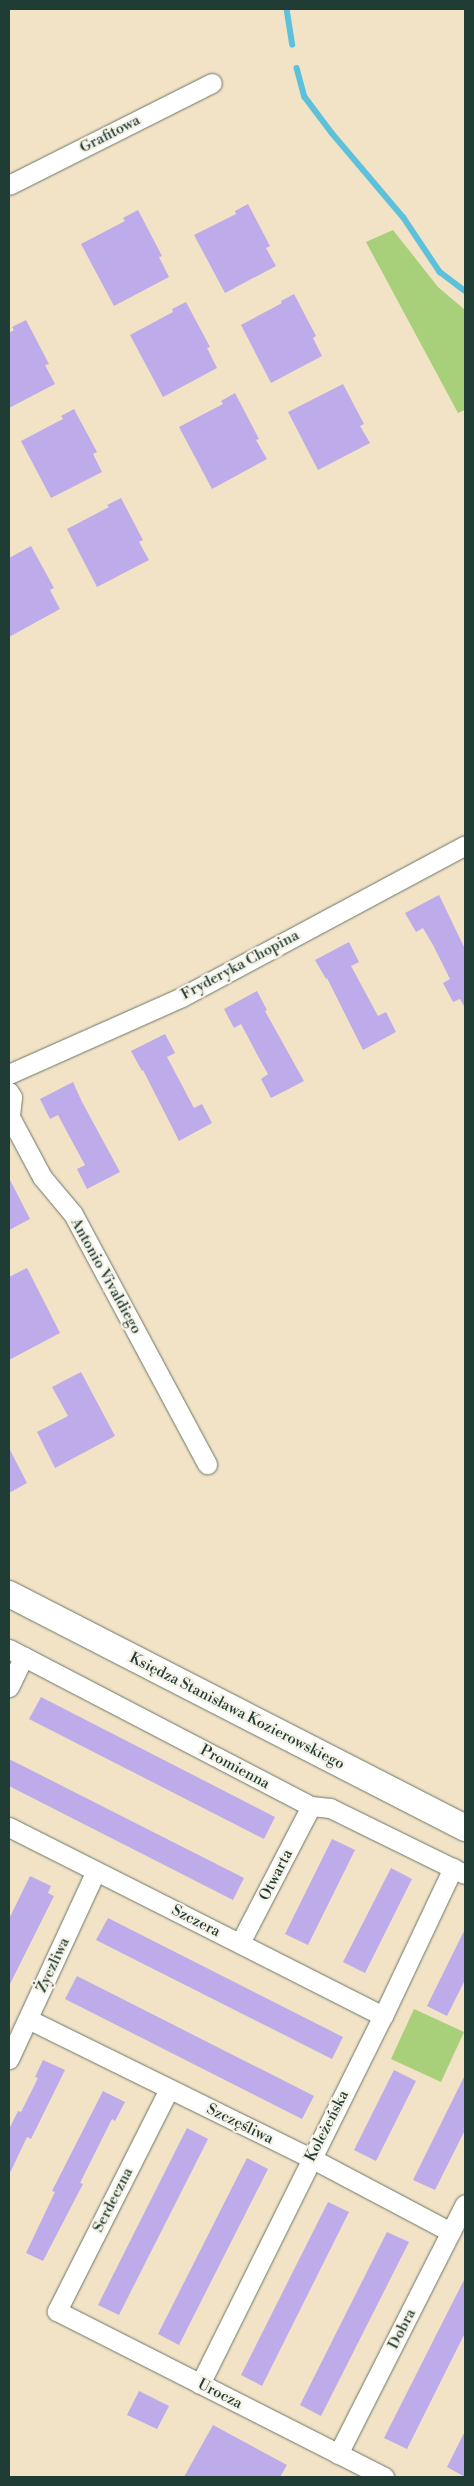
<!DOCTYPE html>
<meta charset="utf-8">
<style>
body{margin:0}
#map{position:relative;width:474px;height:2486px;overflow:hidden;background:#f2e2c6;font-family:"Libre Bodoni",serif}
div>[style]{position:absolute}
.green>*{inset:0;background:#a8cf7a}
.stream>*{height:5.5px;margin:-2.75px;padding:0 2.75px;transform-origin:2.75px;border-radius:2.75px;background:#5dc1db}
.building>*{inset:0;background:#bdace9}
.roads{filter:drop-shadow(0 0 1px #697767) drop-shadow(0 0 1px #697767)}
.street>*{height:19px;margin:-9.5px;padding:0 9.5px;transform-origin:9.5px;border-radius:9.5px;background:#fff}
.secondary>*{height:26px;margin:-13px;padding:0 13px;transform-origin:13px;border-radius:13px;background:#fff}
span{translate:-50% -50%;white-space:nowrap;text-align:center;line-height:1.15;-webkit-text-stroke:4.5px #f7f3e8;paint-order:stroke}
.street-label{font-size:15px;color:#1f3d34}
.frame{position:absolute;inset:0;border:10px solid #1f3d34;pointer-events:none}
</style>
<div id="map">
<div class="green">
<i style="clip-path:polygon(393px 230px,438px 287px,465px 310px,465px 410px,458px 413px,366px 242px)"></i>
<i style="clip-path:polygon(414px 2009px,464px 2032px,441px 2082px,391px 2059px)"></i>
</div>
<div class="stream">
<i style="left:287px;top:9px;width:36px;rotate:81deg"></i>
<i style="left:297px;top:68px;width:30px;rotate:75deg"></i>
<i style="left:305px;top:97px;width:45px;rotate:53.1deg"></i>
<i style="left:332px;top:133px;width:111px;rotate:49.7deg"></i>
<i style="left:404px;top:218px;width:65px;rotate:56.3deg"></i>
<i style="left:440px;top:272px;width:31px;rotate:37deg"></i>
</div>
<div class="building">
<i style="clip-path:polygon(248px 204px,270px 246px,266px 248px,276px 266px,225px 293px,194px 235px,236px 214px,235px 211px)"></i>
<i style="clip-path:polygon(138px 210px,162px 256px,159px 257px,169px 277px,114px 306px,81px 244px,125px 221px,123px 218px)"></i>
<i style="clip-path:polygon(294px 294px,316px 336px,313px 338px,322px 356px,271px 383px,241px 325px,282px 303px,281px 301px)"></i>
<i style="clip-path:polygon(186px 302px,210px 347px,207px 348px,217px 368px,163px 397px,130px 335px,173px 312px,172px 309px)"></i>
<i style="clip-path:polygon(26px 320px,49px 364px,45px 365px,55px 384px,9px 408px,9px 333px,14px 330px,12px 327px)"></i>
<i style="clip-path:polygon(343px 384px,364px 424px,360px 426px,370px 443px,318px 470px,288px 412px)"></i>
<i style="clip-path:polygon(235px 393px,259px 439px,256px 440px,267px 459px,212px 489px,179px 427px,223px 404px,221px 401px)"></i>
<i style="clip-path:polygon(74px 409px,97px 452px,93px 454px,102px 472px,51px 498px,21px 441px,63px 419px,61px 416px)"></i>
<i style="clip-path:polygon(121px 498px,143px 540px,139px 542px,149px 560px,97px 587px,67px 529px,109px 507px,107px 505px)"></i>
<i style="clip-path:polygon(31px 546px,54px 588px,50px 590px,60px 609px,9px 637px,9px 558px)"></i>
<i style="clip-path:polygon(439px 895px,465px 949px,465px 1008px,460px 999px,453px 1002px,443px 983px,450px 979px,433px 945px,423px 928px,416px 932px,405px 913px)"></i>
<i style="clip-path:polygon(349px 942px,359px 962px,351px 966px,378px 1016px,386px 1012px,396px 1032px,363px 1050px,327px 978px,326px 979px,315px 960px)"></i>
<i style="clip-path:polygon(257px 991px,267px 1010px,265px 1011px,304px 1081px,271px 1098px,261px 1079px,268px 1074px,259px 1058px,241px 1024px,234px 1028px,224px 1009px)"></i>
<i style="clip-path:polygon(165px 1034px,175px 1053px,167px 1057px,194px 1108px,202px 1104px,212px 1123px,179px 1141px,143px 1070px,142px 1071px,131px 1051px)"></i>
<i style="clip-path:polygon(73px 1082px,82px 1102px,120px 1172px,87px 1189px,77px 1169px,85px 1165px,67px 1132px,58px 1115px,50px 1119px,40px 1099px)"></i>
<i style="clip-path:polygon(9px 1178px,30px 1219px,9px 1230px)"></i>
<i style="clip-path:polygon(27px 1268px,60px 1333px,9px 1360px,9px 1277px)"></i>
<i style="clip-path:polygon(81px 1372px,115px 1436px,55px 1468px,37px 1432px,68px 1416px,52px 1387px)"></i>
<i style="clip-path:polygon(9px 1448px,27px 1483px,9px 1493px)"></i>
<i style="clip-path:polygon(41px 1697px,275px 1817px,264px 1839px,29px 1719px)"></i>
<i style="clip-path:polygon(9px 1759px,244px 1878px,233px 1900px,9px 1786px)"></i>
<i style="clip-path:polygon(332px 1839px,355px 1850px,308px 1945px,285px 1934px)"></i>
<i style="clip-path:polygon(391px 1868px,412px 1879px,365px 1973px,343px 1962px)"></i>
<i style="clip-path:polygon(30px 1876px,51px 1886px,48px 1893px,54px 1896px,9px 1986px,9px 1919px)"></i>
<i style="clip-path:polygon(108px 1918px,343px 2037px,332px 2059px,96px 1940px)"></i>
<i style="clip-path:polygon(465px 1929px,465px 1980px,447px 2016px,427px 2006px)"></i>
<i style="clip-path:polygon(77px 1976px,314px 2096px,302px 2119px,65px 1999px)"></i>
<i style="clip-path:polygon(43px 2060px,65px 2070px,31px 2139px,27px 2137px,9px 2175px,9px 2129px,18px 2111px,21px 2112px,38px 2078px,35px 2077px)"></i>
<i style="clip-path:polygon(394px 2070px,416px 2081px,376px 2161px,354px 2150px)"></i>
<i style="clip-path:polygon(465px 2075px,465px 2130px,435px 2190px,413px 2180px)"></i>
<i style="clip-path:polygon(103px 2091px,125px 2102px,115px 2121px,112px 2119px,80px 2183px,83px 2184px,43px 2261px,26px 2253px,55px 2192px,52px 2191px)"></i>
<i style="clip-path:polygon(187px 2128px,208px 2139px,119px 2315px,98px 2305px)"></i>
<i style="clip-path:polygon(247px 2158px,268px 2169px,179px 2345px,158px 2334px)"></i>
<i style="clip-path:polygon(328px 2202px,349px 2212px,262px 2386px,241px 2375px)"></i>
<i style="clip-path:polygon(387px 2232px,409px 2242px,321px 2416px,300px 2405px)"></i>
<i style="clip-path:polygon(465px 2278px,465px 2333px,407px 2449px,384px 2438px)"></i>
<i style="clip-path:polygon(139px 2391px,169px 2406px,157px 2429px,127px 2415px)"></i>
<i style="clip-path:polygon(213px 2425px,287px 2465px,280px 2477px,184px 2477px)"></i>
<i style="clip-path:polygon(465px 2431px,465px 2477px,447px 2467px)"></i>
</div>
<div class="roads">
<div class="street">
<i style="left:9px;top:185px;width:227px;rotate:-26.7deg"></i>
<i style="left:9px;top:1074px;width:189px;rotate:-24deg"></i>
<i style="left:182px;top:997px;width:321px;rotate:-28.2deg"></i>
<i style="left:9px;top:1092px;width:6px;rotate:59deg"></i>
<i style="left:12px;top:1097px;width:20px;rotate:96deg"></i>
<i style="left:10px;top:1117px;width:68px;rotate:61.9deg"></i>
<i style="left:42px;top:1177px;width:48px;rotate:50deg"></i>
<i style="left:73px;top:1214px;width:284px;rotate:61.8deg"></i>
<i style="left:9px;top:1649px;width:340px;rotate:27.5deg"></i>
<i style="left:311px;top:1806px;width:19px;rotate:6deg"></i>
<i style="left:330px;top:1808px;width:150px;rotate:26.1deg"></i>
<i style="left:9px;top:1687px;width:34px;rotate:-64deg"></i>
<i style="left:9px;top:1827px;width:419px;rotate:26.8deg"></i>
<i style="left:240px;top:1943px;width:154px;rotate:-62.6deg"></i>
<i style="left:28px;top:2019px;width:315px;rotate:26.2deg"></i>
<i style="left:311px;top:2158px;width:158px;rotate:27.9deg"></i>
<i style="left:9px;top:2059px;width:207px;rotate:-65.2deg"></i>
<i style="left:169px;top:2089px;width:249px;rotate:116.8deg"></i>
<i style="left:57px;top:2311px;width:367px;rotate:26.9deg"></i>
<i style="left:200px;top:2384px;width:411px;rotate:-63.6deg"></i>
<i style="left:383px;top:2016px;width:164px;rotate:-64.7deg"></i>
<i style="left:338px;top:2454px;width:280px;rotate:-63.1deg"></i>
</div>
<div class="secondary">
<i style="left:9px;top:1594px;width:513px;rotate:27.16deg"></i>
</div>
</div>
<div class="street-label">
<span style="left:110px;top:134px;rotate:-27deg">Grafitowa</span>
<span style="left:240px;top:965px;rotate:-28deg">Fryderyka Chopina</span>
<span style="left:106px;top:1276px;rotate:61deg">Antonio Vivaldiego</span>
<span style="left:237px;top:1711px;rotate:27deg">Księdza Stanisława Kozierowskiego</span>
<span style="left:235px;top:1767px;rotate:28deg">Promienna</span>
<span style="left:276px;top:1875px;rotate:-63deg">Otwarta</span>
<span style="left:196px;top:1921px;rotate:27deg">Szczera</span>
<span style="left:53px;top:1965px;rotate:-65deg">Życzliwa</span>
<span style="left:240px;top:2124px;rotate:26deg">Szczęśliwa</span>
<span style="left:327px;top:2126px;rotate:-63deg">Koleżeńska</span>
<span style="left:113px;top:2200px;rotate:-63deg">Serdeczna</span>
<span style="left:402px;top:2329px;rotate:-63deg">Dobra</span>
<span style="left:220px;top:2394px;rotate:27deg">Urocza</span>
</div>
<div class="frame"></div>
</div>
